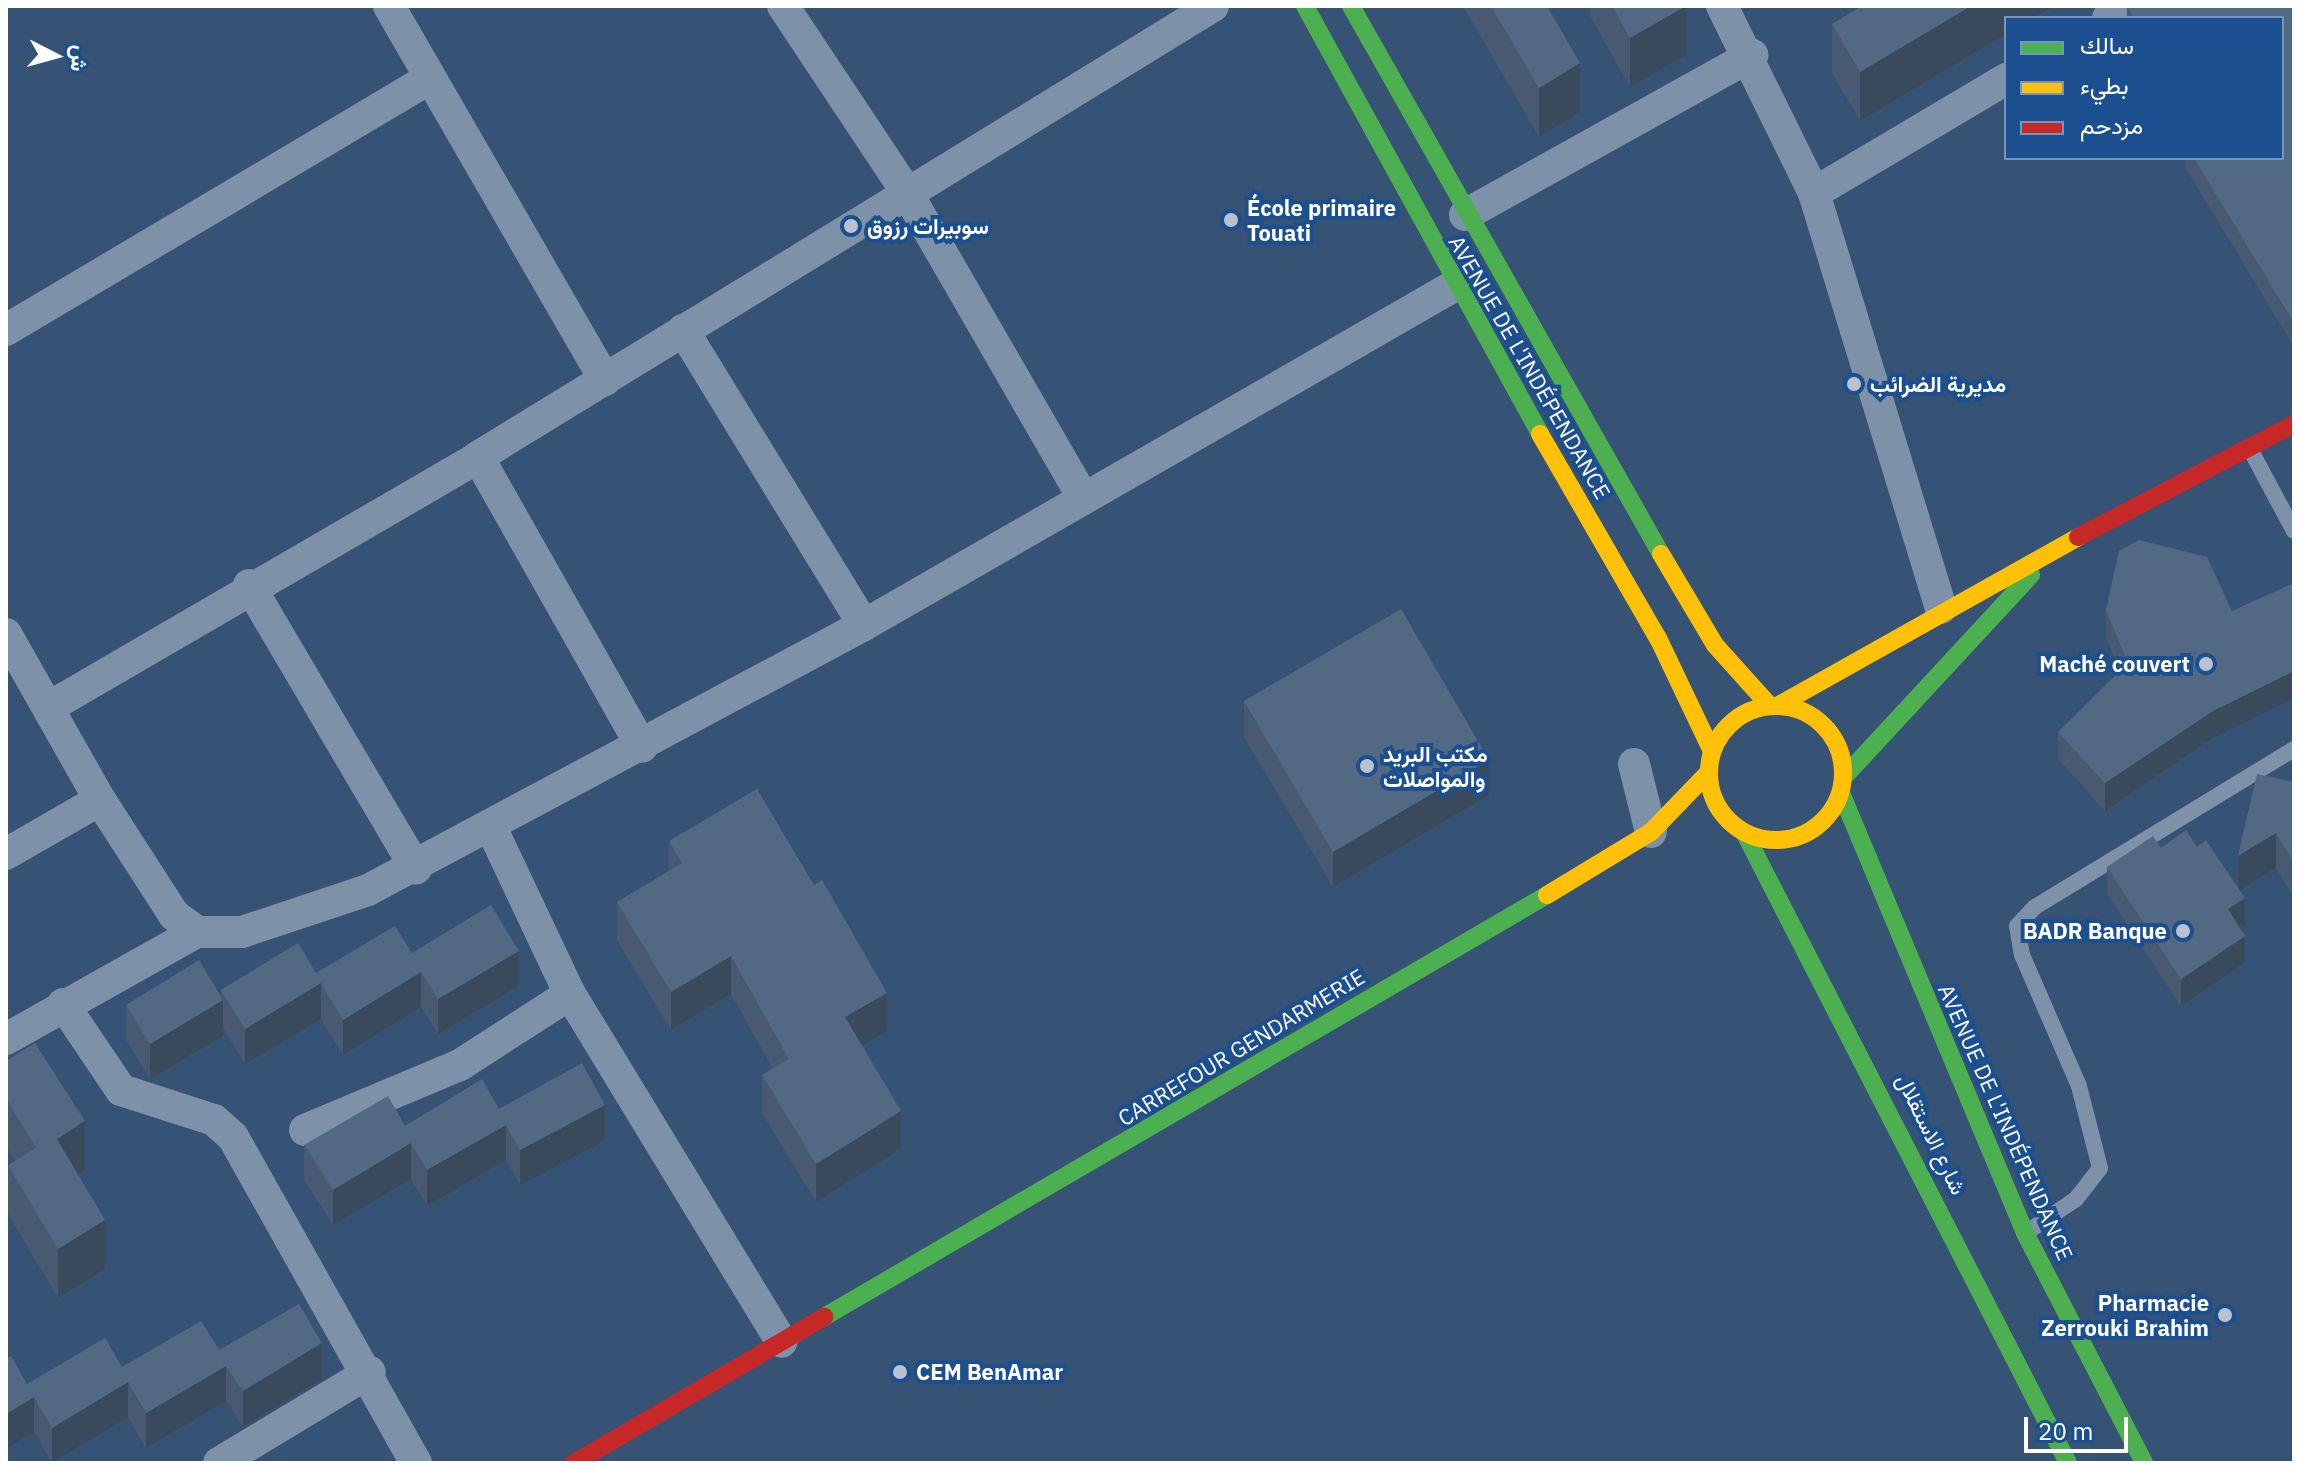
<!DOCTYPE html>
<meta charset="utf-8">
<style>
body{margin:0}
#map{position:relative;width:2300px;height:1469px;overflow:hidden;background:#365274;font-family:"IBM Plex Sans",Vazirmatn,sans-serif}
div>[style]{position:absolute}
.lane>*{height:16px;margin:-8px;padding:0 8px;transform-origin:8px;border-radius:8px;background:#7d92a8}
.street>*{height:32px;margin:-16px;padding:0 16px;transform-origin:16px;border-radius:16px;background:#7d92a8}
.fast>*{height:18px;margin:-9px;padding:0 9px;transform-origin:9px;border-radius:9px;background:#4caf50}
.slow>*{height:18px;margin:-9px;padding:0 9px;transform-origin:9px;border-radius:9px;background:#ffc107}
.slow>.ring{margin:-9px;padding:0;box-sizing:content-box;background:none;border:18px solid #ffc107;border-radius:50%}
.jam>*{height:18px;margin:-9px;padding:0 9px;transform-origin:9px;border-radius:9px;background:#c62828}
.wall>*{inset:0;background:#475a72}
.shaded-wall>*{inset:0;background:#394a5c}
.building>*{inset:0;background:#526984}
.dots>*{width:22px;height:22px;translate:-50% -50%;box-sizing:border-box;border:4px solid #1b4f8f;border-radius:50%}
span{translate:-50% -50%;white-space:nowrap;text-align:center;line-height:1.15;-webkit-text-stroke:8px #1b4f8f;paint-order:stroke}
.poi-label{font-size:22px;color:#fff;font-weight:700}
.left{translate:0 -50%;text-align:left}
.right{translate:-100% -50%;text-align:right}
.street-label{font-size:22px;color:#fff}
.frame{position:absolute;inset:0;border:8px solid #fff;pointer-events:none}
.legend{position:absolute;left:2004px;top:16px;width:280px;height:144px;box-sizing:border-box;background:#1b4f8f;border:2px solid #7695bc;margin:0;padding:10px 14px;list-style:none;font-size:24px;color:#fff}
.legend li{display:flex;align-items:center;gap:16px;height:40px}
.legend b{width:40px;border:2px solid #7695bc}
.north{position:absolute;left:16px;top:16px;width:80px;height:80px;-webkit-text-stroke:6px #1b4f8f;paint-order:stroke;rotate:96deg;font-size:22px;font-weight:700;line-height:32px;text-align:center;color:#fff}
.north::after{content:'';display:block;margin:auto;width:28px;height:36px;background:#fff;clip-path:polygon(50% 0,100% 100%,50% 72%,0 100%)}
.scale{position:absolute;left:2024px;top:1417px;width:104px;height:36px;box-sizing:border-box;border:4px solid #fff;border-top:0;padding-left:10px;font-size:24px;line-height:28px;white-space:nowrap;color:#fff;-webkit-text-stroke:6px #1b4f8f;paint-order:stroke}
</style>
<div id="map">
<div class="lane">
<i style="left:2250px;top:449px;width:93px;rotate:61.8deg"></i>
<i style="left:2027px;top:1232px;width:59px;rotate:-34deg"></i>
<i style="left:2076px;top:1199px;width:39px;rotate:-52deg"></i>
<i style="left:2100px;top:1168px;width:85px;rotate:-104.4deg"></i>
<i style="left:2079px;top:1086px;width:143px;rotate:-113.5deg"></i>
<i style="left:2022px;top:955px;width:29px;rotate:-100deg"></i>
<i style="left:2017px;top:926px;width:26px;rotate:-47deg"></i>
<i style="left:2035px;top:907px;width:303px;rotate:-31.4deg"></i>
</div>
<div class="street">
<i style="left:389px;top:6px;width:432px;rotate:60deg"></i>
<i style="left:783px;top:6px;width:222px;rotate:56.4deg"></i>
<i style="left:906px;top:191px;width:354px;rotate:60deg"></i>
<i style="left:1722px;top:6px;width:208px;rotate:63.8deg"></i>
<i style="left:1814px;top:193px;width:434px;rotate:73deg"></i>
<i style="left:2108px;top:18px;width:23px;rotate:-31deg"></i>
<i style="left:1814px;top:193px;width:223px;rotate:-30.7deg"></i>
<i style="left:1465px;top:215px;width:329px;rotate:-29.1deg"></i>
<i style="left:6px;top:330px;width:491px;rotate:-30.7deg"></i>
<i style="left:683px;top:330px;width:346px;rotate:58.5deg"></i>
<i style="left:478px;top:457px;width:333px;rotate:60.5deg"></i>
<i style="left:249px;top:585px;width:329px;rotate:59.5deg"></i>
<i style="left:6px;top:634px;width:191px;rotate:60.5deg"></i>
<i style="left:51px;top:706px;width:494px;rotate:-30.2deg"></i>
<i style="left:478px;top:457px;width:862px;rotate:-31.53deg"></i>
<i style="left:1634px;top:764px;width:70px;rotate:76deg"></i>
<i style="left:490px;top:825px;width:187px;rotate:64.7deg"></i>
<i style="left:570px;top:994px;width:407px;rotate:58.7deg"></i>
<i style="left:6px;top:854px;width:108px;rotate:-29.9deg"></i>
<i style="left:100px;top:800px;width:137px;rotate:57.2deg"></i>
<i style="left:174px;top:915px;width:29px;rotate:36deg"></i>
<i style="left:197px;top:932px;width:45px"></i>
<i style="left:242px;top:932px;width:133px;rotate:-18.4deg"></i>
<i style="left:368px;top:890px;width:562px;rotate:-28.11deg"></i>
<i style="left:864px;top:625px;width:680px;rotate:-29.88deg"></i>
<i style="left:63px;top:1004px;width:104px;rotate:56deg"></i>
<i style="left:121px;top:1090px;width:98px;rotate:17.9deg"></i>
<i style="left:214px;top:1120px;width:25px;rotate:42deg"></i>
<i style="left:233px;top:1137px;width:374px;rotate:60.7deg"></i>
<i style="left:6px;top:1039px;width:219px;rotate:-29.3deg"></i>
<i style="left:305px;top:1130px;width:168px;rotate:-22.8deg"></i>
<i style="left:460px;top:1065px;width:131px;rotate:-32.8deg"></i>
<i style="left:219px;top:1463px;width:176px;rotate:-31.1deg"></i>
</div>
<div class="fast">
<i style="left:1305px;top:6px;width:488px;rotate:61.2deg"></i>
<i style="left:1351px;top:6px;width:630px;rotate:60.5deg"></i>
<i style="left:1843px;top:778px;width:277px;rotate:-47.2deg"></i>
<i style="left:1841px;top:793px;width:477px;rotate:67.3deg"></i>
<i style="left:2025px;top:1233px;width:259px;rotate:62.6deg"></i>
<i style="left:1744px;top:832px;width:709px;rotate:62.82deg"></i>
<i style="left:824px;top:1317px;width:837px;rotate:-30.27deg"></i>
</div>
<div class="slow">
<i style="left:1540px;top:434px;width:236px;rotate:60deg"></i>
<i style="left:1658px;top:638px;width:125px;rotate:64.5deg"></i>
<i style="left:1661px;top:554px;width:106px;rotate:59.3deg"></i>
<i style="left:1715px;top:645px;width:82px;rotate:48deg"></i>
<i style="left:1779px;top:705px;width:343px;rotate:-29.3deg"></i>
<i class="ring" style="left:1709px;top:706px;width:116px;height:116px"></i>
<i style="left:1547px;top:895px;width:122px;rotate:-31.2deg"></i>
<i style="left:1651px;top:832px;width:83px;rotate:-46deg"></i>
</div>
<div class="jam">
<i style="left:2078px;top:537px;width:244px;rotate:-27.6deg"></i>
<i style="left:574px;top:1463px;width:290px;rotate:-30.3deg"></i>
</div>
<div class="wall">
<i style="clip-path:polygon(1463px 6px,1547px 6px,1580px 112px,1539px 137px)"></i>
<i style="clip-path:polygon(1590px 6px,1686px 6px,1686px 55px,1630px 87px,1590px 16px)"></i>
<i style="clip-path:polygon(1862px 6px,2054px 6px,2034px 18px,2006px 18px,2006px 34px,1860px 121px,1832px 73px,1832px 24px)"></i>
<i style="clip-path:polygon(2127px 6px,2294px 6px,2294px 347px,2185px 167px,2185px 158px,2282px 158px,2282px 18px,2127px 18px)"></i>
<i style="clip-path:polygon(2294px 583px,2294px 698px,2213px 738px,2105px 811px,2058px 759px,2058px 732px,2120px 671px,2106px 638px,2106px 610px,2232px 611px)"></i>
<i style="clip-path:polygon(1244px 701px,1489px 795px,1333px 887px,1244px 737px)"></i>
<i style="clip-path:polygon(2294px 782px,2294px 898px,2276px 868px,2240px 890px,2245px 925px,2240px 928px,2245px 963px,2181px 1006px,2107px 894px,2107px 867px,2161px 848px,2197px 847px,2238px 888px)"></i>
<i style="clip-path:polygon(669px 841px,887px 1031px,862px 1045px,901px 1149px,816px 1202px,762px 1113px,762px 1075px,773px 1069px,731px 994px,671px 1030px,617px 940px,617px 902px,669px 871px)"></i>
<i style="clip-path:polygon(412px 953px,519px 986px,438px 1034px,421px 1007px,343px 1055px,321px 1019px,245px 1064px,223px 1028px,223px 1036px,150px 1079px,126px 1040px,126px 1005px,221px 997px,221px 990px,316px 973px)"></i>
<i style="clip-path:polygon(6px 1061px,85px 1170px,78px 1175px,105px 1269px,58px 1298px,8px 1214px,8px 1165px,15px 1161px,6px 1147px)"></i>
<i style="clip-path:polygon(499px 1109px,605px 1141px,520px 1185px,506px 1160px,427px 1206px,411px 1179px,333px 1225px,304px 1180px,304px 1145px)"></i>
<i style="clip-path:polygon(219px 1350px,322px 1379px,243px 1427px,226px 1401px,146px 1448px,128px 1417px,52px 1463px,34px 1432px,6px 1449px,6px 1359px,27px 1384px)"></i>
</div>
<div class="shaded-wall">
<i style="clip-path:polygon(1686px 6px,1686px 55px,1630px 87px,1630px 38px)"></i>
<i style="clip-path:polygon(1971px 6px,2054px 6px,2034px 18px,2006px 18px,2006px 34px,1860px 121px,1860px 72px)"></i>
<i style="clip-path:polygon(1580px 63px,1580px 112px,1539px 137px,1539px 88px)"></i>
<i style="clip-path:polygon(2294px 671px,2294px 698px,2213px 738px,2105px 811px,2105px 783px,2213px 711px)"></i>
<i style="clip-path:polygon(1489px 760px,1489px 795px,1333px 887px,1333px 852px)"></i>
<i style="clip-path:polygon(2276px 833px,2276px 868px,2238px 891px,2238px 856px)"></i>
<i style="clip-path:polygon(2245px 898px,2245px 925px,2228px 936px,2228px 909px)"></i>
<i style="clip-path:polygon(2245px 936px,2245px 963px,2181px 1006px,2181px 979px)"></i>
<i style="clip-path:polygon(519px 951px,519px 986px,438px 1034px,438px 999px)"></i>
<i style="clip-path:polygon(731px 956px,731px 994px,671px 1030px,671px 992px)"></i>
<i style="clip-path:polygon(421px 972px,421px 1007px,343px 1055px,343px 1020px)"></i>
<i style="clip-path:polygon(321px 983px,321px 1019px,245px 1064px,245px 1029px)"></i>
<i style="clip-path:polygon(887px 993px,887px 1031px,845px 1055px,845px 1017px)"></i>
<i style="clip-path:polygon(223px 1000px,223px 1036px,150px 1079px,150px 1044px)"></i>
<i style="clip-path:polygon(605px 1105px,605px 1141px,520px 1185px,520px 1150px)"></i>
<i style="clip-path:polygon(901px 1111px,901px 1149px,816px 1202px,816px 1164px)"></i>
<i style="clip-path:polygon(85px 1121px,85px 1170px,57px 1188px,57px 1139px)"></i>
<i style="clip-path:polygon(506px 1125px,506px 1160px,427px 1206px,427px 1170px)"></i>
<i style="clip-path:polygon(411px 1143px,411px 1179px,333px 1225px,333px 1190px)"></i>
<i style="clip-path:polygon(105px 1220px,105px 1269px,58px 1298px,58px 1249px)"></i>
<i style="clip-path:polygon(322px 1343px,322px 1379px,243px 1427px,243px 1391px)"></i>
<i style="clip-path:polygon(226px 1366px,226px 1401px,146px 1448px,146px 1413px)"></i>
<i style="clip-path:polygon(128px 1382px,128px 1417px,52px 1463px,52px 1428px)"></i>
<i style="clip-path:polygon(34px 1397px,34px 1432px,6px 1449px,6px 1414px)"></i>
</div>
<div class="building">
<i style="clip-path:polygon(1491px 6px,1547px 6px,1580px 63px,1539px 88px)"></i>
<i style="clip-path:polygon(1612px 6px,1686px 6px,1630px 38px)"></i>
<i style="clip-path:polygon(1862px 6px,1971px 6px,1860px 72px,1832px 24px)"></i>
<i style="clip-path:polygon(2127px 6px,2294px 6px,2294px 323px,2194px 158px,2282px 158px,2282px 18px,2134px 18px)"></i>
<i style="clip-path:polygon(2139px 540px,2207px 557px,2232px 611px,2294px 583px,2294px 671px,2213px 711px,2105px 783px,2058px 732px,2128px 663px,2106px 610px,2119px 551px)"></i>
<i style="clip-path:polygon(1401px 609px,1489px 760px,1333px 852px,1244px 701px)"></i>
<i style="clip-path:polygon(2257px 774px,2294px 782px,2294px 863px,2276px 833px,2238px 856px)"></i>
<i style="clip-path:polygon(757px 789px,814px 885px,822px 880px,887px 993px,845px 1017px,901px 1111px,816px 1164px,762px 1075px,789px 1059px,731px 956px,671px 992px,617px 902px,682px 863px,669px 841px)"></i>
<i style="clip-path:polygon(2186px 830px,2197px 847px,2206px 840px,2245px 898px,2228px 909px,2245px 936px,2181px 979px,2107px 867px,2153px 836px,2161px 848px)"></i>
<i style="clip-path:polygon(491px 905px,519px 951px,438px 999px,421px 972px,343px 1020px,321px 983px,245px 1029px,221px 990px,298px 943px,316px 973px,395px 926px,412px 953px)"></i>
<i style="clip-path:polygon(199px 960px,223px 1000px,150px 1044px,126px 1005px)"></i>
<i style="clip-path:polygon(35px 1043px,85px 1121px,57px 1139px,105px 1220px,58px 1249px,8px 1165px,36px 1148px,6px 1098px,6px 1061px)"></i>
<i style="clip-path:polygon(582px 1063px,605px 1105px,520px 1150px,506px 1125px,427px 1170px,411px 1143px,333px 1190px,304px 1145px,388px 1096px,405px 1126px,482px 1079px,499px 1109px)"></i>
<i style="clip-path:polygon(299px 1304px,322px 1343px,243px 1391px,226px 1366px,146px 1413px,128px 1382px,52px 1428px,34px 1397px,6px 1414px,6px 1359px,11px 1356px,27px 1384px,105px 1338px,122px 1367px,201px 1321px,219px 1350px)"></i>
</div>
<div class="dots">
<i style="left:1231px;top:220px;background:#b9c2ce"></i>
<i style="left:851px;top:226px;background:#b9c2ce"></i>
<i style="left:1854px;top:384px;background:#b9c2ce"></i>
<i style="left:2206px;top:664px;background:#b9c2ce"></i>
<i style="left:1367px;top:766px;background:#b9c2ce"></i>
<i style="left:2183px;top:931px;background:#b9c2ce"></i>
<i style="left:2225px;top:1315px;background:#b9c2ce"></i>
<i style="left:900px;top:1372px;background:#b9c2ce"></i>
</div>
<div class="poi-label">
<span class="left" style="left:1247px;top:220px">École primaire<br>Touati</span>
<span class="left" style="left:867px;top:226px">سوبيرات رزوق</span>
<span class="left" style="left:1870px;top:384px">مديرية الضرائب</span>
<span class="right" style="left:2190px;top:664px">Maché couvert</span>
<span class="left" style="left:1383px;top:766px">مكتب البريد<br>والمواصلات</span>
<span class="right" style="left:2167px;top:931px">BADR Banque</span>
<span class="right" style="left:2209px;top:1315px">Pharmacie<br>Zerrouki Brahim</span>
<span class="left" style="left:916px;top:1372px">CEM BenAmar</span>
</div>
<div class="street-label">
<span style="left:1530px;top:367px;rotate:60deg">AVENUE DE L'INDÉPENDANCE</span>
<span style="left:1241px;top:1047px;rotate:-31deg">CARREFOUR GENDARMERIE</span>
<span style="left:2006px;top:1122px;rotate:66deg">AVENUE DE L'INDÉPENDANCE</span>
<span style="left:1932px;top:1134px;rotate:64deg">شارع الاستقلال</span>
</div>
<div class="frame"></div>
<ul class="legend">
<li><b style="height:10px;background:#4caf50"></b>سالك</li>
<li><b style="height:10px;background:#ffc107"></b>بطيء</li>
<li><b style="height:10px;background:#c62828"></b>مزدحم</li>
</ul>
<div class="north">ش</div>
<div class="scale">20 m</div>
</div>
